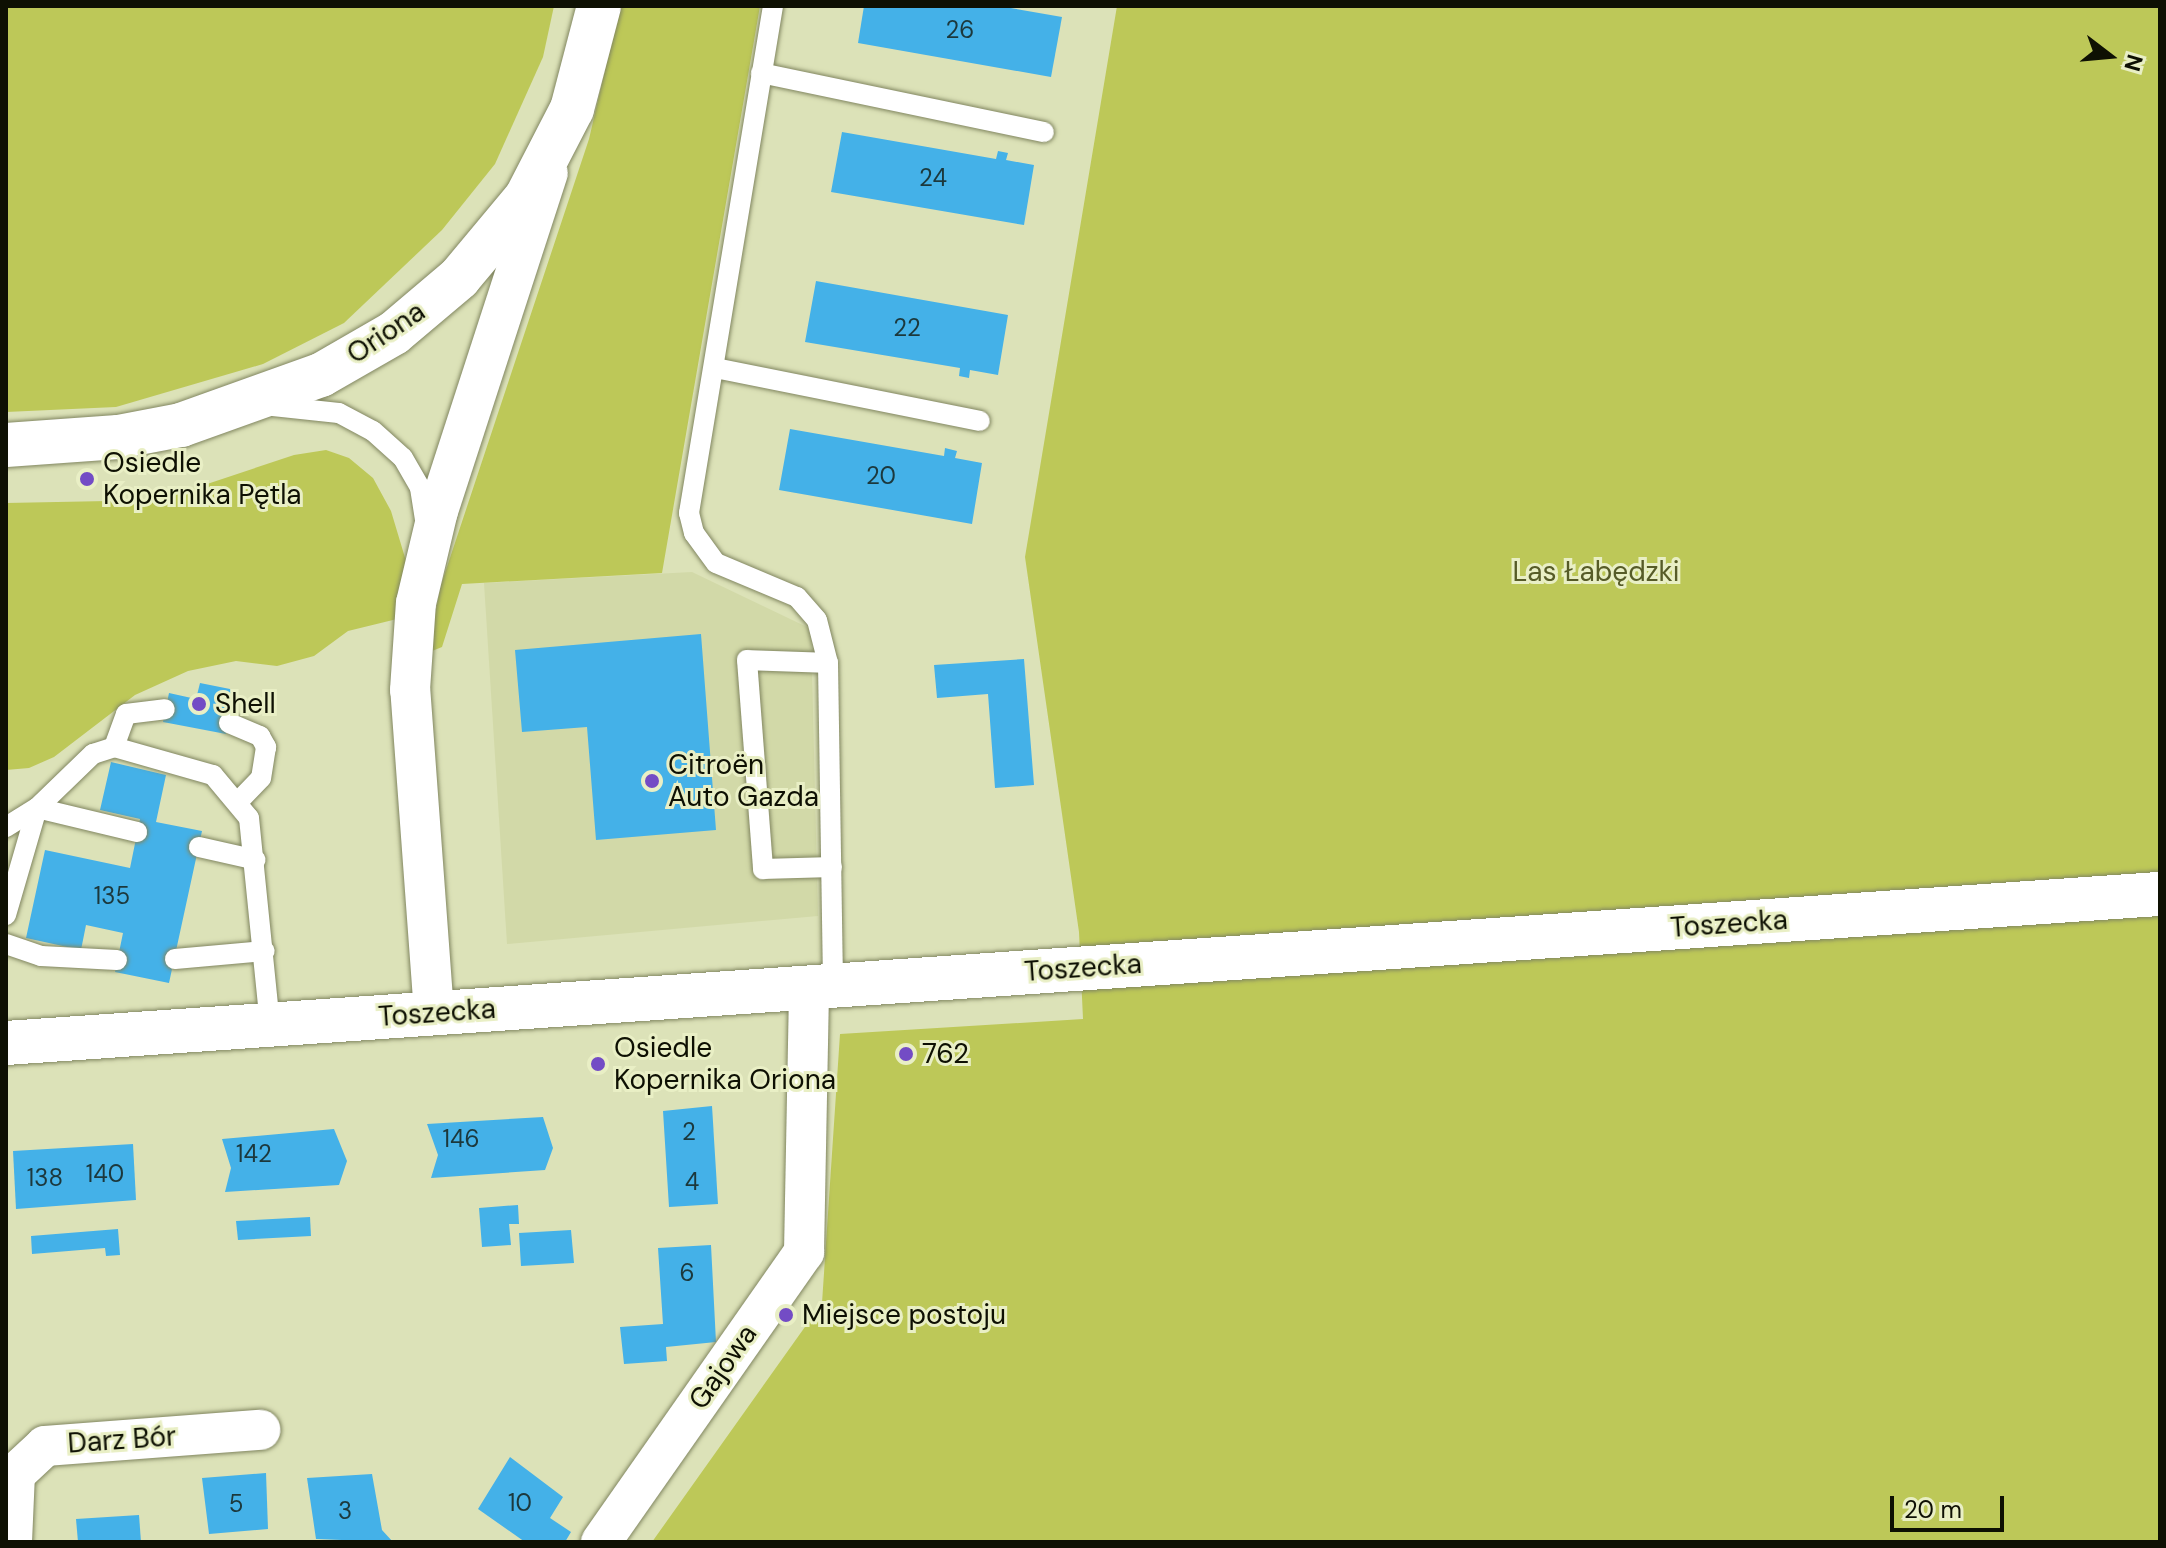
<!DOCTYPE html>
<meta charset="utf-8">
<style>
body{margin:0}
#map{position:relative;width:2166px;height:1548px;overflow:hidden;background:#dce2b8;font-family:"DM Sans",sans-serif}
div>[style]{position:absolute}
.built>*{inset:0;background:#d2d9a8}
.green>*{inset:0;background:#bdc858}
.building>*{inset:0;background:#44b1e8}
.roads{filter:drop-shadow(0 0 2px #818660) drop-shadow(0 0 2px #818660)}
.service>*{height:20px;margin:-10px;padding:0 10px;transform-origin:10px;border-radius:10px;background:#fff}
.minor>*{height:40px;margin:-20px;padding:0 20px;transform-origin:20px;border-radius:20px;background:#fff}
.tertiary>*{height:44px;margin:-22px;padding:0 22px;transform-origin:22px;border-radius:22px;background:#fff}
.secondary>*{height:44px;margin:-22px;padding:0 22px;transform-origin:22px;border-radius:22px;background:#fff}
.dots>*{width:22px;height:22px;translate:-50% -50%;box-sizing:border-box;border:4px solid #e9efc5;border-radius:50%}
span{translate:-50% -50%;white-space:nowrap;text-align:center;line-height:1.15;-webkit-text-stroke:6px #e9efc5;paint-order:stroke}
.number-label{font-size:24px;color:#1c383c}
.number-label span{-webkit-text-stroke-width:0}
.street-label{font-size:28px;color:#0e1003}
.poi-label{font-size:28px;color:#0e1003}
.left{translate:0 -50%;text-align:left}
.park-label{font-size:28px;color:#565b27}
.frame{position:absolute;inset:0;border:8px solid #0e1003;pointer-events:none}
.north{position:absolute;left:2070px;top:16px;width:80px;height:80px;-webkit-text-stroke:6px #e9efc5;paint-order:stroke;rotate:106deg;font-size:22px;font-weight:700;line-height:32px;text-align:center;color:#0e1003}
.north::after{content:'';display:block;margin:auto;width:28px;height:36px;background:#0e1003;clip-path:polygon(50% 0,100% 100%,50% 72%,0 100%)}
.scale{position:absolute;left:1890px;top:1496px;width:114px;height:36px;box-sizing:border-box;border:4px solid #0e1003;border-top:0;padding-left:10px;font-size:24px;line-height:28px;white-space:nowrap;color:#0e1003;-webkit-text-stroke:6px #e9efc5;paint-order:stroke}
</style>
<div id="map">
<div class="built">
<i style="clip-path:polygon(692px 572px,811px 629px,818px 916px,507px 944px,484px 583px)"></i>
</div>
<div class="green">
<i style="clip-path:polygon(6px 6px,554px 6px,543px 57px,495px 164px,442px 230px,344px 323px,263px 364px,116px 407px,6px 412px)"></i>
<i style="clip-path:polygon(620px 6px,760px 6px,662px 573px,462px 584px,442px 647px,427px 653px,441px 585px,589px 139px)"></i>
<i style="clip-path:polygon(1117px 6px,2160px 6px,2160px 1542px,652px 1542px,822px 1303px,840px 1034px,1083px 1019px,1079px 932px,1025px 557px)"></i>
<i style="clip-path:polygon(326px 450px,349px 458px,373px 478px,391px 511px,406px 561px,397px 619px,348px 631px,314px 656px,277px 666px,236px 661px,188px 671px,135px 695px,54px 757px,29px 768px,6px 770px,6px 503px,159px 500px,294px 455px)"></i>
</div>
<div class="building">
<i style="clip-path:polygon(864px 6px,999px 6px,1062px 17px,1051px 77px,858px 43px)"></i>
<i style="clip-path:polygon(842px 132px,996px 159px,998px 151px,1008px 153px,1006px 160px,1034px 165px,1024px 225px,831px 192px)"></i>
<i style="clip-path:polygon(816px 281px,1008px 315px,998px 375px,970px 370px,969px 378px,959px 376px,960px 368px,805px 342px)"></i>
<i style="clip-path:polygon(790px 429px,944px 456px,945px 448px,957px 451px,955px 458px,982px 463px,972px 524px,779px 490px)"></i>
<i style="clip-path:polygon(701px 634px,716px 830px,596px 840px,587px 727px,522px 732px,515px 650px)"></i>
<i style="clip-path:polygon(1024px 659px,1034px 785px,995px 788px,988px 694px,937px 698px,934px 665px)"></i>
<i style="clip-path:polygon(200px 683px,235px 690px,226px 734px,163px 722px,169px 693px,196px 699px)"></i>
<i style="clip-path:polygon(111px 762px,166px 775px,156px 822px,202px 831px,169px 983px,115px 972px,123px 933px,86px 925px,81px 950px,26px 938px,45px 850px,130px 868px,140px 819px,100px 810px)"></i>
<i style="clip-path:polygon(712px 1106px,718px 1204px,669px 1207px,663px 1111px)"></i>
<i style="clip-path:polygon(543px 1117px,553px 1148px,545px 1170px,431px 1178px,438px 1155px,427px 1124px)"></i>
<i style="clip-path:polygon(334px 1129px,347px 1161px,339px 1185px,225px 1192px,231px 1168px,222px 1139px)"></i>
<i style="clip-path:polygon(133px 1144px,136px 1200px,16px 1209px,13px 1151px)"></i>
<i style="clip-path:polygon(518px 1205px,519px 1224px,509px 1224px,511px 1245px,482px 1247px,479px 1208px)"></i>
<i style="clip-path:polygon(310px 1217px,311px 1236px,238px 1240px,236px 1221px)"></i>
<i style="clip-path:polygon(118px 1229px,120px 1255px,106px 1256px,105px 1248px,32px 1254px,31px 1236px)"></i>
<i style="clip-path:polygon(571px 1230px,574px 1263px,521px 1266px,519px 1233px)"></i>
<i style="clip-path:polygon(711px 1245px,716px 1342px,666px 1347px,667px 1361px,624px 1364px,620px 1327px,663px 1324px,658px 1248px)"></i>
<i style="clip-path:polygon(510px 1457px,563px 1497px,550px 1518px,571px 1532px,565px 1542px,525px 1542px,478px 1509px)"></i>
<i style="clip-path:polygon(266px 1473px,268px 1529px,209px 1534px,202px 1478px)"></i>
<i style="clip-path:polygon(372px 1474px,382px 1530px,393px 1542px,316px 1539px,307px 1478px)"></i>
<i style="clip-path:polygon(139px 1515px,141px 1542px,78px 1542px,76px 1519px)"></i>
</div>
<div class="roads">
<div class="service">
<i style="left:773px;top:6px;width:514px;rotate:99.41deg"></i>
<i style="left:689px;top:513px;width:21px;rotate:76deg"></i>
<i style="left:694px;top:533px;width:37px;rotate:54deg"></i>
<i style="left:716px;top:563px;width:88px;rotate:22.8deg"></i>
<i style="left:797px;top:597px;width:30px;rotate:49deg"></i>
<i style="left:817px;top:620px;width:44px;rotate:75.7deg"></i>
<i style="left:828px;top:663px;width:322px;rotate:89.1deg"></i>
<i style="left:761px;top:73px;width:289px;rotate:11.8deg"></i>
<i style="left:715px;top:368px;width:270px;rotate:11.3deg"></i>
<i style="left:273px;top:406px;width:66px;rotate:6.1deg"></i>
<i style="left:339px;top:413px;width:38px;rotate:28deg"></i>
<i style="left:373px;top:431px;width:40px;rotate:42deg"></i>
<i style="left:403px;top:458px;width:34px;rotate:60deg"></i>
<i style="left:420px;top:488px;width:31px;rotate:81deg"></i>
<i style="left:828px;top:663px;width:81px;rotate:-177.9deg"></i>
<i style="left:747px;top:660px;width:210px;rotate:85.6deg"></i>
<i style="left:763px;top:869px;width:69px;rotate:-1.7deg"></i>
<i style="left:229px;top:723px;width:34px;rotate:23deg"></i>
<i style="left:260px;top:736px;width:13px;rotate:61deg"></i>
<i style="left:266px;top:747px;width:31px;rotate:99deg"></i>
<i style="left:261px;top:778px;width:33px;rotate:134deg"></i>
<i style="left:114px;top:747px;width:35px;rotate:-70deg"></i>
<i style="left:126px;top:714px;width:39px;rotate:-7deg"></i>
<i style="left:6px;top:827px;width:36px;rotate:-32deg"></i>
<i style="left:37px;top:808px;width:78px;rotate:-44deg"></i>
<i style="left:93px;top:754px;width:22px;rotate:-18deg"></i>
<i style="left:114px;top:747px;width:103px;rotate:15.8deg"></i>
<i style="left:213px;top:775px;width:56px;rotate:50.1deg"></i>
<i style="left:249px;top:818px;width:209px;rotate:84.2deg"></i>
<i style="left:199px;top:847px;width:58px;rotate:12.8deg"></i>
<i style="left:6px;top:915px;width:111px;rotate:-73.8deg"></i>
<i style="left:37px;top:808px;width:103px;rotate:13.5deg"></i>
<i style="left:6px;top:944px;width:37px;rotate:19deg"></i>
<i style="left:41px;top:956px;width:76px;rotate:3deg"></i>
<i style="left:175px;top:959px;width:90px;rotate:-5.1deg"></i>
</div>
<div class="minor">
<i style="left:434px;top:1013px;width:324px;rotate:-94.2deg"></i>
<i style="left:410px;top:690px;width:87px;rotate:-86.1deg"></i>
<i style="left:416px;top:603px;width:95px;rotate:-76.6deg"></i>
<i style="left:438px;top:511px;width:355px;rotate:-72deg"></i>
<i style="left:12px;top:1542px;width:68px;rotate:-87.5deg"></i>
<i style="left:15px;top:1474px;width:41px;rotate:-43deg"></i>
<i style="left:45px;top:1446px;width:216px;rotate:-4.3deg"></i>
<i style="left:601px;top:1542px;width:354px;rotate:-55deg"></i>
<i style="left:804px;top:1252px;width:266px;rotate:-88.9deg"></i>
</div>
<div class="tertiary">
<i style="left:6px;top:445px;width:112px;rotate:-4.1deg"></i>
<i style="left:118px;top:437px;width:64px;rotate:-10.8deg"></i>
<i style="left:181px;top:425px;width:149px;rotate:-19.7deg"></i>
<i style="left:321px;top:375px;width:84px;rotate:-29.9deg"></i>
<i style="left:394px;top:333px;width:85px;rotate:-40.2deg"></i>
<i style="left:459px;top:278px;width:104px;rotate:-50.1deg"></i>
<i style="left:526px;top:198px;width:100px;rotate:-62.7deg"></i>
<i style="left:572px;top:109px;width:106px;rotate:-75.3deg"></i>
</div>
<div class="secondary">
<i style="left:6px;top:1043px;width:2159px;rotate:-3.96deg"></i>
</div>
</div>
<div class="dots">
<i style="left:87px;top:479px;background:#734cc5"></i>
<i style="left:199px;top:704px;background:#734cc5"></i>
<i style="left:652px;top:781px;background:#734cc5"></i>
<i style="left:906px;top:1054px;background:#734cc5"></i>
<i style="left:598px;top:1064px;background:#734cc5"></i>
<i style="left:786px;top:1315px;background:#734cc5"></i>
</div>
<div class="number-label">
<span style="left:960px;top:30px">26</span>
<span style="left:933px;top:178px">24</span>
<span style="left:907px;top:328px">22</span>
<span style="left:881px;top:476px">20</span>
<span style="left:112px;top:896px">135</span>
<span style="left:689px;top:1132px">2</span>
<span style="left:461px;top:1139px">146</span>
<span style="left:254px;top:1154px">142</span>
<span style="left:105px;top:1174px">140</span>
<span style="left:45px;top:1178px">138</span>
<span style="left:692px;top:1182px">4</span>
<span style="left:687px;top:1273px">6</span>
<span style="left:520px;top:1503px">10</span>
<span style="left:236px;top:1504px">5</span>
<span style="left:345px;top:1511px">3</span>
</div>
<div class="street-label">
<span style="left:386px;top:333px;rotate:-34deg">Oriona</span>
<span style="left:1729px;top:924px;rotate:-4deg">Toszecka</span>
<span style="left:1083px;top:968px;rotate:-4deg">Toszecka</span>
<span style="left:437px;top:1013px;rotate:-4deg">Toszecka</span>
<span style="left:723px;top:1367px;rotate:-55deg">Gajowa</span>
<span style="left:122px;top:1440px;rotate:-4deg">Darz Bór</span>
</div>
<div class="poi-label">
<span class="left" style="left:103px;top:479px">Osiedle<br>Kopernika Pętla</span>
<span class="left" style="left:215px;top:704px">Shell</span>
<span class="left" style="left:668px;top:781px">Citroën<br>Auto Gazda</span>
<span class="left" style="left:614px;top:1064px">Osiedle<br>Kopernika Oriona</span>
<span class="left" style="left:922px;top:1054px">762</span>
<span class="left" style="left:802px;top:1315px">Miejsce postoju</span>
</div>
<div class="park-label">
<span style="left:1596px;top:572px">Las Łabędzki</span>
</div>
<div class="frame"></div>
<div class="north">N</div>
<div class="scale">20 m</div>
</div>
